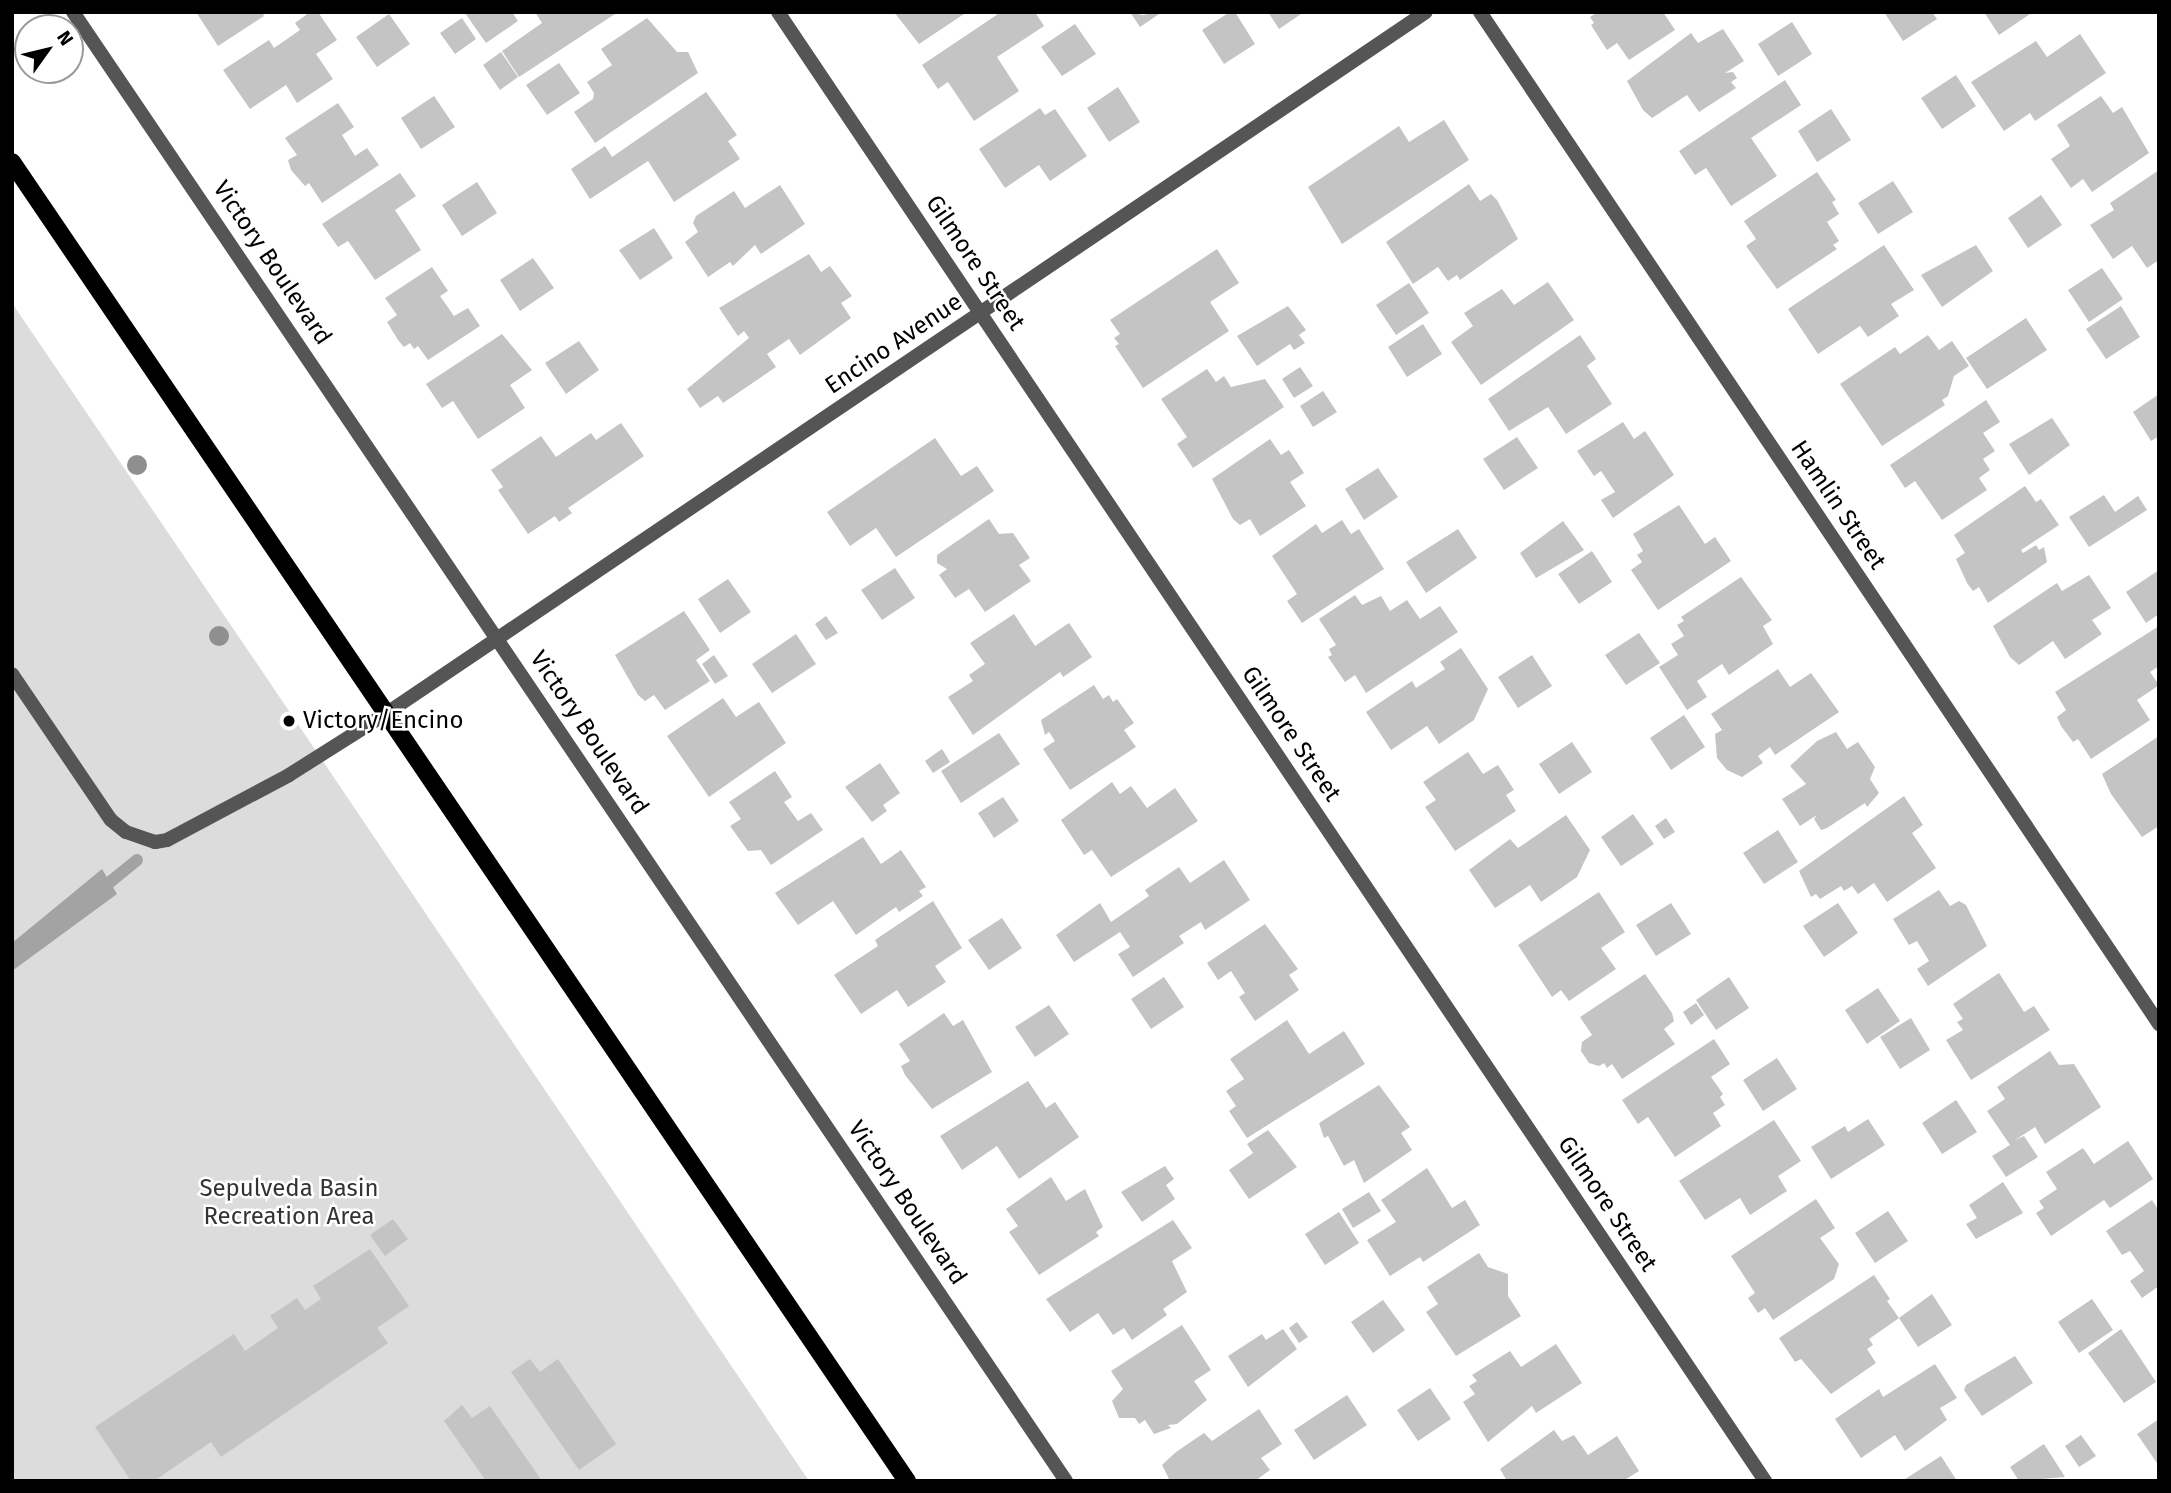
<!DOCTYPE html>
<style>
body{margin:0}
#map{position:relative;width:2171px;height:1493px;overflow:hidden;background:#fff;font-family:"Fira Sans",sans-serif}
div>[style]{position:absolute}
.green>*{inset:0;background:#dcdcdc}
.water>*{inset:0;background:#a3a3a3}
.stream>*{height:12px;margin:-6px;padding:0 6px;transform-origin:6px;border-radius:6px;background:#a3a3a3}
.building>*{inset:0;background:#c4c4c4}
.service>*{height:14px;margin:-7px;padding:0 7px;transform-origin:7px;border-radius:7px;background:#555}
.minor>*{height:14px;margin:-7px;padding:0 7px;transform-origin:7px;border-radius:7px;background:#555}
.tertiary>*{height:14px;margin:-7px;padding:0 7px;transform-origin:7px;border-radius:7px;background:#555}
.primary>*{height:18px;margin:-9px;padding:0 9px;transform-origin:9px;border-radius:9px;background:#000}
.trees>*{width:20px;height:20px;margin:-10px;border-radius:50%;background:#8f8f8f}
.dots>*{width:19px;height:19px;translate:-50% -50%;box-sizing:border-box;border:4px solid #fff;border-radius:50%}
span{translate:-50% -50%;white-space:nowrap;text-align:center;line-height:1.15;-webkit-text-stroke:5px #fff;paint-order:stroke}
.street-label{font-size:24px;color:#000}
.poi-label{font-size:24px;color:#000}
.left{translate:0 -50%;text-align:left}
.park-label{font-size:24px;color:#333}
.frame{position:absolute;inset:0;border:14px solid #000;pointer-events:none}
.north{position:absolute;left:14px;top:14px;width:70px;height:70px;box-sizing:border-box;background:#fff;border:2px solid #999;border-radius:50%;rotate:56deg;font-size:19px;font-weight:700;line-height:28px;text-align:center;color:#000}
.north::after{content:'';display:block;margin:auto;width:24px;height:32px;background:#000;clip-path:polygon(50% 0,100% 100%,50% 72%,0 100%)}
</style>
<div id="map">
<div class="green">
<i style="clip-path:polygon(12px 303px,264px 674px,809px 1481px,12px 1481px)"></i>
</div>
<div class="water">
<i style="clip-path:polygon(102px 869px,117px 894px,12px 971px,12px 943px)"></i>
</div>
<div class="stream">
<i style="left:99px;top:891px;width:49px;rotate:-39.2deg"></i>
</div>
<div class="building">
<i style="clip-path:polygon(196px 12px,262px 12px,264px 16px,218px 46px)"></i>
<i style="clip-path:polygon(310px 12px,318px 12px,337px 40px,316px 54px,333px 79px,297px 103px,286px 85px,250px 109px,223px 70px,269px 40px,274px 48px,300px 30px,295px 23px)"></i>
<i style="clip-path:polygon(512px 12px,518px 21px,486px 43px,465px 13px)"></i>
<i style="clip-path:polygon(535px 12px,618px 12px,519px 77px,502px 51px,542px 23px)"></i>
<i style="clip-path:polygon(894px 12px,967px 12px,919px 44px)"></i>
<i style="clip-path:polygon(1001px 12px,1035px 12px,1044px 26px,997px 57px,1019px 91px,974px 121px,948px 82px,938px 89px,922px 65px)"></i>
<i style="clip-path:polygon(1130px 12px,1142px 15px,1162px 12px,1140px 27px)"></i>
<i style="clip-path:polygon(1230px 12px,1235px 12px,1255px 44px,1224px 64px,1202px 30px)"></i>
<i style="clip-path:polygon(1268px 12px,1304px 12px,1279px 29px)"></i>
<i style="clip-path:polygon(1598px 12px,1663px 12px,1675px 30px,1629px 60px,1617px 43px,1607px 50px,1591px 25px,1594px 23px,1590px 17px)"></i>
<i style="clip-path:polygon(1884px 12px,1932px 12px,1937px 19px,1903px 41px)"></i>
<i style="clip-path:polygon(1984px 12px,2033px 12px,1999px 35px)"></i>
<i style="clip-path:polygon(389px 14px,410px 44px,377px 67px,356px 37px)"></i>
<i style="clip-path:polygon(462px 18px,476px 39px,455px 54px,440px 33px)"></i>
<i style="clip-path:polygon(647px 18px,677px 52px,688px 52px,698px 73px,595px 143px,574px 112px,593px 99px,594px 93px,587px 82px,612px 65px,601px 49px)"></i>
<i style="clip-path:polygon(1792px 22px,1812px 54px,1778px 76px,1758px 44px)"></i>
<i style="clip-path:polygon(1075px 24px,1096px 54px,1062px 76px,1041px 47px)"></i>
<i style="clip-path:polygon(1723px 29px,1744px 61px,1725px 73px,1733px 72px,1737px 78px,1731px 82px,1736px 88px,1699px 112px,1687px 95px,1652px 118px,1643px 110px,1627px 81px,1691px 33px,1698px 43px)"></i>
<i style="clip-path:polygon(2080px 34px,2106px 73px,2035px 121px,2030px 113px,2004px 131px,1971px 82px,2036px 41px,2047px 57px)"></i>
<i style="clip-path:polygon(501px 52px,518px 77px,500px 90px,483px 65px)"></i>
<i style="clip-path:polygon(559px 63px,580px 93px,547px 115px,526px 85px)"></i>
<i style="clip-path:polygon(1956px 75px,1976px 106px,1942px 129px,1921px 98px)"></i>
<i style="clip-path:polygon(1785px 80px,1801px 105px,1751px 138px,1777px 176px,1731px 206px,1706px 168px,1695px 175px,1679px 151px)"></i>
<i style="clip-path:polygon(1118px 87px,1140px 122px,1109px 142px,1087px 108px)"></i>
<i style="clip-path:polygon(706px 92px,737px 135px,728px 141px,740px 159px,674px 202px,648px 161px,590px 199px,571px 169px,605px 146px,612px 157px)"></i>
<i style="clip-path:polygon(434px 96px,455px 127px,421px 149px,401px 118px)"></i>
<i style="clip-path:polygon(2101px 96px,2113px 113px,2122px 107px,2149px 153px,2092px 192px,2083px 179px,2071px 188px,2051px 159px,2070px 146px,2057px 125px)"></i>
<i style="clip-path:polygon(338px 103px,354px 127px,342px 135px,355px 156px,367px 148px,379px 165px,322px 203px,309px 183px,305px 186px,291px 170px,288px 160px,297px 155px,285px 138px)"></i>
<i style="clip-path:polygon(1040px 108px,1045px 115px,1055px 109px,1087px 156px,1050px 181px,1039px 165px,1005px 188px,979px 149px)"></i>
<i style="clip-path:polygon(1831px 109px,1851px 140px,1817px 162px,1798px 131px)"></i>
<i style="clip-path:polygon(1444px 120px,1469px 160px,1342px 244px,1308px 187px,1399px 126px,1409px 142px)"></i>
<i style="clip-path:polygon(2159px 170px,2159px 260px,2147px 268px,2132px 246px,2113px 259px,2090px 225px,2114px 210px,2110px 203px)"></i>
<i style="clip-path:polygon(1817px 172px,1836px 200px,1832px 202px,1839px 214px,1827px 222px,1839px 241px,1833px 245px,1837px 249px,1777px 289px,1746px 246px,1756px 239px,1744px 221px)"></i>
<i style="clip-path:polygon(400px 173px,416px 196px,395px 210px,421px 250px,375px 280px,348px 241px,338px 247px,322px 224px)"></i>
<i style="clip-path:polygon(1893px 181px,1913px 212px,1878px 234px,1858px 203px)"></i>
<i style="clip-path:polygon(477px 182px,497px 213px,462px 236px,442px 205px)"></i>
<i style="clip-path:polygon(1469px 184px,1480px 201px,1491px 194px,1497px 200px,1518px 239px,1460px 280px,1457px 275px,1448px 281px,1438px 267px,1413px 284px,1386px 242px)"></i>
<i style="clip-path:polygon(780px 185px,805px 224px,761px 254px,755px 245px,733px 266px,730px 262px,708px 277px,685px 242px,698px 232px,693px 223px,696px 216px,734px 191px,745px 208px)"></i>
<i style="clip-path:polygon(2041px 195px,2062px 225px,2028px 248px,2008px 218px)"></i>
<i style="clip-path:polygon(654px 228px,673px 258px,640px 280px,619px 250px)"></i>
<i style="clip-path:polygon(1884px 245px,1914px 290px,1891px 304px,1899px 316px,1868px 337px,1860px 326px,1818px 354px,1788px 309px)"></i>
<i style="clip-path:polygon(1976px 245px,1993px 271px,1942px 307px,1921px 275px)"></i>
<i style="clip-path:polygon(1217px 249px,1239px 283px,1210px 302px,1229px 331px,1143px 388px,1115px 346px,1119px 344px,1114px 338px,1120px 334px,1110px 320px)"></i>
<i style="clip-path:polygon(809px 254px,821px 272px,830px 266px,852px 296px,841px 303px,851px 318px,800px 355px,789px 339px,767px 354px,776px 367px,723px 403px,718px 396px,700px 408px,687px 389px,749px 338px,744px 331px,738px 336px,719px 308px)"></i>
<i style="clip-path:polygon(533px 258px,554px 288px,520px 311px,500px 280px)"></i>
<i style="clip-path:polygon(432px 267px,448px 291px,440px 296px,454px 316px,468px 308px,480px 326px,428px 360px,418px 346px,414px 349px,410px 343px,404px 347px,398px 340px,387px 322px,397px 315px,385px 298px)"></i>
<i style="clip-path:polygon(2102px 268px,2123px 299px,2089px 322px,2068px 290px)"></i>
<i style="clip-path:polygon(1548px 282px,1574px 320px,1481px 385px,1451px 342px,1473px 326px,1464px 313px,1502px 289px,1514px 305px)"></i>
<i style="clip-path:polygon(1409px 283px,1429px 313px,1396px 335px,1376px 305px)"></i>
<i style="clip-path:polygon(1288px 306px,1306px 330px,1299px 335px,1305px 343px,1294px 350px,1290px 344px,1257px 366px,1237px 336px)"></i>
<i style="clip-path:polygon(2121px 306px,2140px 337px,2106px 359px,2086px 329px)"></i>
<i style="clip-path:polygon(2026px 318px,2047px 350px,1987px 389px,1966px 358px)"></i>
<i style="clip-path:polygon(1423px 324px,1442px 354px,1407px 377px,1388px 347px)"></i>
<i style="clip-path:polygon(502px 334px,532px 370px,510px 385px,525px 408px,478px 439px,453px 401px,442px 408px,426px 384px)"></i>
<i style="clip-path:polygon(1580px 335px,1596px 359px,1587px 366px,1612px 404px,1566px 434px,1548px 407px,1509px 431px,1488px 399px)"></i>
<i style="clip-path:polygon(1928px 335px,1939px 350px,1952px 341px,1969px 366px,1954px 376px,1948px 396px,1942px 400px,1945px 405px,1882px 446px,1840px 384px,1895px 347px,1900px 354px)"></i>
<i style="clip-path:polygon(579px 341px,599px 370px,566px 394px,545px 363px)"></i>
<i style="clip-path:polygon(1300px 367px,1313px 386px,1294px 398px,1282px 379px)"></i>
<i style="clip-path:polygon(1207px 369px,1216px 382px,1224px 376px,1231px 387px,1265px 379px,1284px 407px,1193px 468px,1177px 444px,1187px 437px,1161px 399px)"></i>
<i style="clip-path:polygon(1323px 391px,1337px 412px,1313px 427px,1300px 406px)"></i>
<i style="clip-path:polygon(2159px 394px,2159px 436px,2151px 441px,2133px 412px)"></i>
<i style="clip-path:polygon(1986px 400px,2000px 422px,1983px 433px,1995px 451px,1983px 459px,1990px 470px,1979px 478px,1987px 490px,1942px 520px,1915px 481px,1905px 488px,1890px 465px)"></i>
<i style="clip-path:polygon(2052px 418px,2070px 445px,2029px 475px,2009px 444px)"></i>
<i style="clip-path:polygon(1623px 422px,1634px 439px,1645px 431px,1674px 475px,1613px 518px,1601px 500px,1615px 492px,1601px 471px,1594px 476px,1577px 451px)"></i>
<i style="clip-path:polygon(621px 423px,644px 456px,568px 508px,572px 513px,559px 522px,555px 516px,528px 534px,498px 490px,503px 487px,491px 470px,541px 436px,556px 457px,591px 433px,596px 440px)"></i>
<i style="clip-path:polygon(1517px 437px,1538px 468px,1504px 490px,1483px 459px)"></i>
<i style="clip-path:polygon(935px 438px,961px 476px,977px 466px,994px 491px,896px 557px,876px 528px,850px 546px,827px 512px)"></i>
<i style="clip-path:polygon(1270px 439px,1281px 455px,1289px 450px,1304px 473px,1290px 482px,1306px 506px,1260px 536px,1250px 519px,1240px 525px,1233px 519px,1212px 479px)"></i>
<i style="clip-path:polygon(1378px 468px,1398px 497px,1364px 520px,1345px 489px)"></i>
<i style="clip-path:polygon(2025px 486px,2036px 502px,2041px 499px,2059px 525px,2021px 550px,2023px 553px,2036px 545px,2039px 550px,2044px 547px,2047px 562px,1988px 603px,1979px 587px,1973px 591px,1967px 583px,1956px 559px,1965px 553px,1954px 535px)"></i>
<i style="clip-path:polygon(2104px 495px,2115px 512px,2138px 496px,2147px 510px,2089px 547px,2069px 517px)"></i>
<i style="clip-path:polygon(1679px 505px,1705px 544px,1715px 537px,1731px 561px,1658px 610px,1631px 570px,1642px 562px,1637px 555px,1643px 551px,1633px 534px)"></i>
<i style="clip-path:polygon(989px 519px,999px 534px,1013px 533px,1030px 558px,1019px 565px,1031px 581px,985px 612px,969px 589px,955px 598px,939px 575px,947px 569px,937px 563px,937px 555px)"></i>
<i style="clip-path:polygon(1342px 520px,1351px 534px,1359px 529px,1384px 569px,1302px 623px,1287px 601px,1297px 594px,1272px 556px,1316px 524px,1322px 533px)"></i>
<i style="clip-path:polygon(1563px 521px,1584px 550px,1536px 578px,1520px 553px)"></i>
<i style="clip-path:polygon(1458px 529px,1477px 558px,1426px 593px,1406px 562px)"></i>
<i style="clip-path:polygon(1592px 551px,1612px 582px,1579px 604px,1558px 574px)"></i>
<i style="clip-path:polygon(895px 568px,915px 598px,882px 620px,861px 590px)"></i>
<i style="clip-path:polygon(2159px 570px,2159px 614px,2146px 623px,2126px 592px)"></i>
<i style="clip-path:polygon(2089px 575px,2111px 608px,2092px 620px,2102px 634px,2065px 659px,2053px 641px,2019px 665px,2010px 657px,1993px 626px,2057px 583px,2062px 591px)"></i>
<i style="clip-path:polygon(1741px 577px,1772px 620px,1763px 626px,1773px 644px,1729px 675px,1722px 664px,1697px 681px,1707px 697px,1687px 710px,1659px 667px,1678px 655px,1671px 644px,1684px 636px,1677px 625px,1684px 621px,1681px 617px)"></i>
<i style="clip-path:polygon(728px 579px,751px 612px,720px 633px,698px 599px)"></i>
<i style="clip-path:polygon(1355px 595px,1362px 605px,1381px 596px,1390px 611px,1407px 600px,1420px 619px,1440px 606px,1458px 632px,1366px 693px,1355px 675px,1345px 682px,1328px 657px,1332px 655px,1329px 649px,1336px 645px,1319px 619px)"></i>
<i style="clip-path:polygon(684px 611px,710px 650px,696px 660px,710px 681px,665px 710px,654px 695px,645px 701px,638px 695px,615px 655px)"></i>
<i style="clip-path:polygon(1014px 614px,1035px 646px,1069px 623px,1092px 657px,1063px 677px,1060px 672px,973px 735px,948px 697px,973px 681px,969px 675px,985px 664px,970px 643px)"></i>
<i style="clip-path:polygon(826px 616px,838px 633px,826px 640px,815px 624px)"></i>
<i style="clip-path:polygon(2159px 626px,2159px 666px,2150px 672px,2159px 685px,2137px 700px,2150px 720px,2091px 759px,2078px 739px,2073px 742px,2061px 726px,2057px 717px,2066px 710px,2055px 692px)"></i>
<i style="clip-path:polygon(1639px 633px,1660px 663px,1626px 685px,1605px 655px)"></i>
<i style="clip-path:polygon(796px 634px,816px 664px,772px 693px,752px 664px)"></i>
<i style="clip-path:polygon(1461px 648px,1488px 689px,1474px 720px,1439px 744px,1427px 726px,1391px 750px,1366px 712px,1412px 681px,1416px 688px,1445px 669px,1440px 662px)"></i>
<i style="clip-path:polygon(714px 655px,728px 676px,715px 684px,702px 664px)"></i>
<i style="clip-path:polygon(1532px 655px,1552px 686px,1518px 708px,1498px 677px)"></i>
<i style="clip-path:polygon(1778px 669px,1790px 687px,1811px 673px,1839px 712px,1775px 755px,1770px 747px,1758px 756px,1763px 763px,1742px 777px,1727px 770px,1717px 758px,1715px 734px,1722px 730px,1711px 714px)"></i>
<i style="clip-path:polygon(1094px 685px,1103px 699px,1109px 695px,1113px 702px,1117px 699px,1134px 723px,1124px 730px,1136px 747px,1070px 790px,1043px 749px,1055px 741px,1049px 732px,1045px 735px,1041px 720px)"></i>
<i style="clip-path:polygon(723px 698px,736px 717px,759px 702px,786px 743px,709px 797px,667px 736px)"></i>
<i style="clip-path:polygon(1684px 715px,1705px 747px,1671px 770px,1650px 738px)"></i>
<i style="clip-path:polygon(1836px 732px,1847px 749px,1858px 742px,1875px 767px,1870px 779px,1879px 793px,1867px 807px,1865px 803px,1827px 828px,1821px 830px,1814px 819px,1817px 815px,1800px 826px,1782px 799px,1806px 784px,1790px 766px,1817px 741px)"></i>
<i style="clip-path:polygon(999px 733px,1020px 764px,961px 803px,941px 771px)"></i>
<i style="clip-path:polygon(2159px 736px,2159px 826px,2142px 837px,2111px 794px,2102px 774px)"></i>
<i style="clip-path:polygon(1572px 742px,1592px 772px,1559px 794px,1539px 764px)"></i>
<i style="clip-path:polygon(942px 749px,950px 762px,933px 773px,925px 761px)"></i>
<i style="clip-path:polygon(1468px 752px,1483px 774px,1498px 765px,1514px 790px,1506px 795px,1516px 811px,1455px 851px,1425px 807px,1436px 800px,1423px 782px)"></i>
<i style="clip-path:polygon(880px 763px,900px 793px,883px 805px,887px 811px,872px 822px,845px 787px)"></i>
<i style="clip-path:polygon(775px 771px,792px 797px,784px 802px,798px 821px,811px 813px,823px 830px,771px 865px,761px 850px,748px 851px,730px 826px,741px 819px,729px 802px)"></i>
<i style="clip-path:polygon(1112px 782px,1120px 794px,1131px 786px,1147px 808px,1175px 788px,1198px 821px,1111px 877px,1092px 850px,1084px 855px,1061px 820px)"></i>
<i style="clip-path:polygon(1904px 796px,1923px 825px,1912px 833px,1936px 868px,1887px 902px,1874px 883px,1858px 894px,1852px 886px,1844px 891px,1841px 886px,1820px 899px,1816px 894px,1811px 897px,1799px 871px)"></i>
<i style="clip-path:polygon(1003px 797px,1019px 821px,994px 838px,978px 813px)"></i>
<i style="clip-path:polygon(1633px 814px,1654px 844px,1621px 866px,1601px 837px)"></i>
<i style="clip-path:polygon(1566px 815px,1590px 850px,1577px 877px,1541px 902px,1530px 885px,1495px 908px,1469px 870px,1510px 839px,1518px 848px)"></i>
<i style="clip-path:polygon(1666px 818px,1675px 832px,1664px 839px,1655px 826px)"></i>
<i style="clip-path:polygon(1778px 830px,1798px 862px,1764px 884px,1743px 853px)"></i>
<i style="clip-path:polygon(863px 837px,881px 864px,901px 850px,926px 887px,919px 891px,923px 896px,899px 912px,896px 907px,856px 935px,833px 901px,798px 925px,775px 893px)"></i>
<i style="clip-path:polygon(1224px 860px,1250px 900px,1205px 930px,1201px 922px,1179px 936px,1184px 943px,1133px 977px,1118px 954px,1130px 947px,1120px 932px,1074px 962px,1056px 935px,1100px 903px,1111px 922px,1149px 896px,1145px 890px,1179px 867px,1190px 883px)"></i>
<i style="clip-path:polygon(1939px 890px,1950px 906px,1959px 901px,1966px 905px,1987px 946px,1928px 986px,1917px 969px,1929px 961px,1917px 941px,1909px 945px,1893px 919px)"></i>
<i style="clip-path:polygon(1599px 892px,1625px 932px,1601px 948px,1616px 969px,1569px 1001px,1561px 990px,1552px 997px,1518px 945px)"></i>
<i style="clip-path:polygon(933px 901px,962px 948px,935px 966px,946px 982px,908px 1007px,897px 990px,861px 1014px,834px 975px,878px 946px,875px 940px)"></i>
<i style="clip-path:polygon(1671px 903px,1691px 934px,1656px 956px,1636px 925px)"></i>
<i style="clip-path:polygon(1838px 903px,1858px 933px,1824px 957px,1803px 926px)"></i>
<i style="clip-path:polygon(1002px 918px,1022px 948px,989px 970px,968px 940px)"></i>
<i style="clip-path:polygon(1265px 924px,1298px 969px,1289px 975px,1299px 990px,1255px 1021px,1239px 997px,1245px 993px,1231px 971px,1218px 980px,1207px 963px)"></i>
<i style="clip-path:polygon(1999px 973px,2024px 1012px,2034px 1006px,2050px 1030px,1971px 1080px,1946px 1040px,1963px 1030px,1957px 1022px,1963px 1019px,1953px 1004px)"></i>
<i style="clip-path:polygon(1645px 974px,1672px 1013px,1674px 1021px,1664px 1029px,1675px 1044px,1622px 1079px,1612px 1064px,1607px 1068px,1604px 1063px,1599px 1066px,1589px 1063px,1581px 1051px,1582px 1042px,1592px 1035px,1580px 1017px)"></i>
<i style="clip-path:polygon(1164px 977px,1184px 1007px,1151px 1029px,1131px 999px)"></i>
<i style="clip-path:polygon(1729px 977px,1749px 1008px,1716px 1030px,1696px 1000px)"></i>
<i style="clip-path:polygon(1878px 988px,1900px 1021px,1867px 1044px,1845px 1010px)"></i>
<i style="clip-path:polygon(1696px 1003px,1704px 1015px,1691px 1025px,1683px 1012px)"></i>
<i style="clip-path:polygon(1049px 1005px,1069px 1034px,1035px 1057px,1015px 1027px)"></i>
<i style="clip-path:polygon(944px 1013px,953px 1026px,963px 1020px,992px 1072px,932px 1109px,905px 1075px,901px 1066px,910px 1061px,899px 1044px)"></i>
<i style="clip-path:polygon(1911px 1018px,1930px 1050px,1900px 1069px,1880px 1037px)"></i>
<i style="clip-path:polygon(1287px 1020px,1309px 1054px,1344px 1031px,1365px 1064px,1247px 1138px,1229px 1111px,1236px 1106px,1226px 1091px,1244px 1079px,1230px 1059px)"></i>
<i style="clip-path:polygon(1714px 1039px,1730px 1064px,1711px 1077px,1723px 1094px,1720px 1097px,1725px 1105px,1713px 1113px,1721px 1126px,1675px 1157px,1648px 1117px,1638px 1124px,1622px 1100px)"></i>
<i style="clip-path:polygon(2050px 1051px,2059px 1065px,2074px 1064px,2101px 1107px,2045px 1144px,2035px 1127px,2015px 1140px,2024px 1136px,2038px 1157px,2006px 1177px,1992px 1156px,2010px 1145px,1987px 1111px,2005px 1099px,1997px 1087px)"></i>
<i style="clip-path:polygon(1777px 1058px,1797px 1089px,1763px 1111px,1743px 1080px)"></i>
<i style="clip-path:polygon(1028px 1081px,1046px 1108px,1055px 1102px,1079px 1137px,1019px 1179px,997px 1146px,962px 1170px,940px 1136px)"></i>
<i style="clip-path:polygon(1379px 1085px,1410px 1127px,1401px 1133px,1412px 1150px,1364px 1183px,1354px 1160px,1344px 1166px,1328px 1136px,1324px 1138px,1319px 1123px)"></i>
<i style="clip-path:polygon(1956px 1100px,1977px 1132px,1942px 1154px,1922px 1123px)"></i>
<i style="clip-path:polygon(1868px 1119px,1885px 1145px,1831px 1179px,1811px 1147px,1845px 1126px,1848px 1132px)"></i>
<i style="clip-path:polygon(1774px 1120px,1801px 1161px,1778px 1176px,1787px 1191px,1750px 1215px,1740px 1198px,1705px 1220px,1679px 1181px)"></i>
<i style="clip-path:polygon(1268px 1130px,1297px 1167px,1249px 1199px,1229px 1170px,1253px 1153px,1247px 1144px)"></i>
<i style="clip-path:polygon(2128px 1141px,2153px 1179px,2110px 1208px,2104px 1200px,2051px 1236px,2036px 1213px,2044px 1208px,2039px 1201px,2057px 1189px,2046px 1172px,2083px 1148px,2094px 1164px)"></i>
<i style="clip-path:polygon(1165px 1166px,1174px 1179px,1166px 1185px,1175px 1199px,1142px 1222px,1121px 1192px)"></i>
<i style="clip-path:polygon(1427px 1168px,1452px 1208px,1465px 1200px,1480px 1225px,1423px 1262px,1420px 1257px,1390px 1276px,1367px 1240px,1396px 1222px,1381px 1200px)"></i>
<i style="clip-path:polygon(1051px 1177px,1066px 1201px,1085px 1189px,1103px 1227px,1096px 1232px,1099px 1236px,1039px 1275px,1009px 1232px,1018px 1226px,1006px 1209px)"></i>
<i style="clip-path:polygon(2003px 1182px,2023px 1213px,1976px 1239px,1966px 1224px,1977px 1218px,1969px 1205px)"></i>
<i style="clip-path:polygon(1369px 1192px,1381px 1211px,1353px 1228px,1342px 1209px)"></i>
<i style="clip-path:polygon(1816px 1199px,1835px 1228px,1820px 1238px,1839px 1264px,1834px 1279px,1773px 1320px,1765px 1308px,1758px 1313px,1748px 1298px,1755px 1293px,1731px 1256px)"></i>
<i style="clip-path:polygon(2152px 1200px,2159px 1211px,2159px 1286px,2142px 1298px,2130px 1281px,2144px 1271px,2130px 1251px,2122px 1255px,2106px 1231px)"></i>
<i style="clip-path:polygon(1888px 1211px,1908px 1241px,1875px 1263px,1855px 1233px)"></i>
<i style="clip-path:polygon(1339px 1212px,1359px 1243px,1325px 1265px,1305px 1234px)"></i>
<i style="clip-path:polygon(393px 1219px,408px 1239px,385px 1256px,370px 1235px)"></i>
<i style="clip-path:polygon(1173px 1220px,1192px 1248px,1172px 1261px,1187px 1292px,1163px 1309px,1167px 1315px,1132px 1340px,1124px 1328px,1113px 1335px,1098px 1313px,1070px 1332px,1046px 1299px)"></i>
<i style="clip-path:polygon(370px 1249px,409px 1306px,377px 1328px,388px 1343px,221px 1457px,211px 1442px,154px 1481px,131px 1481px,95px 1427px,234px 1334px,245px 1351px,278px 1328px,270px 1316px,297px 1298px,305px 1310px,321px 1299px,313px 1286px)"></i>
<i style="clip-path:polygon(1479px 1253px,1488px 1267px,1508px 1274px,1508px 1296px,1521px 1316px,1456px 1356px,1426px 1312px,1438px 1304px,1427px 1287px)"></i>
<i style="clip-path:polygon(1874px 1275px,1890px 1299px,1887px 1301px,1899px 1318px,1932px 1294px,1952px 1325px,1918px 1347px,1899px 1318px,1869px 1339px,1873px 1345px,1867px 1349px,1876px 1363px,1831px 1394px,1801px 1359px,1795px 1362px,1779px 1338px)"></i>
<i style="clip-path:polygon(2092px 1299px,2113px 1330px,2079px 1353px,2058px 1322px)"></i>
<i style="clip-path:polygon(1383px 1300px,1405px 1330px,1373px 1353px,1351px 1322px)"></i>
<i style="clip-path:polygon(1297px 1322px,1308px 1337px,1299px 1343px,1289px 1328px)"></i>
<i style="clip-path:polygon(1182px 1325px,1211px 1370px,1194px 1381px,1207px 1400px,1177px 1424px,1168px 1425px,1171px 1428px,1154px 1434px,1145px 1420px,1139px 1424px,1135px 1418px,1119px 1418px,1112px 1401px,1123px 1389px,1111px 1371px)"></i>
<i style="clip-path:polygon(1283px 1329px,1297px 1349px,1248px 1387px,1228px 1356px,1262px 1334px,1266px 1340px)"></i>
<i style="clip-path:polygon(2121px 1329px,2156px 1382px,2124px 1403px,2088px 1353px)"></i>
<i style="clip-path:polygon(1556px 1344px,1582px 1383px,1536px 1413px,1532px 1406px,1488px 1442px,1463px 1402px,1475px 1394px,1469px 1386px,1477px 1381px,1472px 1375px,1510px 1351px,1521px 1367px)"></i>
<i style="clip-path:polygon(2015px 1356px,2033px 1383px,1982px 1416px,1964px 1390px,1966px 1385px)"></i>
<i style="clip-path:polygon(530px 1359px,540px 1372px,558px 1359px,616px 1444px,579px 1470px,511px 1372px)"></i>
<i style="clip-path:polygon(1935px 1364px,1957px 1398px,1940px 1408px,1947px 1420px,1905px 1451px,1895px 1435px,1861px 1458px,1835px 1419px,1879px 1389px,1883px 1397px)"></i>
<i style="clip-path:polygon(1430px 1388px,1451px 1419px,1418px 1441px,1397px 1410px)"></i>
<i style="clip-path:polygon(1347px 1395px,1367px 1425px,1314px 1460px,1294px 1430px)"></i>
<i style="clip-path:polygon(462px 1405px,472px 1418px,490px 1406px,542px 1481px,486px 1481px,444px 1421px)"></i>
<i style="clip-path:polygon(1259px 1409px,1282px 1444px,1261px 1458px,1270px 1470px,1255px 1481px,1170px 1481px,1162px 1465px,1176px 1452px,1204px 1433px,1212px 1441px)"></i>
<i style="clip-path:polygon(2159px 1419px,2159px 1466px,2137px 1434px)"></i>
<i style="clip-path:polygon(1554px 1430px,1562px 1441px,1574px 1435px,1588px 1455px,1617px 1436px,1639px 1471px,1623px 1481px,1507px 1481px,1500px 1469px)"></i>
<i style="clip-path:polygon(2081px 1435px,2096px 1456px,2079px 1467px,2065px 1446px)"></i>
<i style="clip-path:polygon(2044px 1444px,2065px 1477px,2019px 1481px,2010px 1467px)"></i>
<i style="clip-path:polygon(1941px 1456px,1957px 1481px,1902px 1481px)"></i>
</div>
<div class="service">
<i style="left:12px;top:674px;width:176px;rotate:55.9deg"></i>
<i style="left:111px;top:820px;width:19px;rotate:39deg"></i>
<i style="left:126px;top:832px;width:31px;rotate:19deg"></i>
<i style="left:155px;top:842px;width:12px;rotate:-9deg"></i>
<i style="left:167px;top:840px;width:138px;rotate:-28deg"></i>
<i style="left:289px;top:775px;width:116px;rotate:-32.3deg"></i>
</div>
<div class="minor">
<i style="left:73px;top:12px;width:1773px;rotate:55.94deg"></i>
<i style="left:778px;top:12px;width:1770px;rotate:56.1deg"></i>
<i style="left:1480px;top:12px;width:1219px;rotate:56.14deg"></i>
</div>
<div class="tertiary">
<i style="left:387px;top:713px;width:1253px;rotate:-34.01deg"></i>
</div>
<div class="primary">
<i style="left:12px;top:162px;width:1594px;rotate:55.84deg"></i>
</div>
<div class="trees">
<i style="left:137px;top:465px"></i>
<i style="left:219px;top:636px"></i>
</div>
<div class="dots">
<i style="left:289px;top:721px;background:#000"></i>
</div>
<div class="street-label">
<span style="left:272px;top:263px;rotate:56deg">Victory Boulevard</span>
<span style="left:975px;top:263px;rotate:56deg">Gilmore Street</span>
<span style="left:894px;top:344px;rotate:-34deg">Encino Avenue</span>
<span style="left:1838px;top:505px;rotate:56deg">Hamlin Street</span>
<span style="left:589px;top:733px;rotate:56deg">Victory Boulevard</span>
<span style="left:1291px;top:734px;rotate:56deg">Gilmore Street</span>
<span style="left:907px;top:1203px;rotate:56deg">Victory Boulevard</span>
<span style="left:1607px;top:1204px;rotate:56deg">Gilmore Street</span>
</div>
<div class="poi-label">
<span class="left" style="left:303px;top:721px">Victory/Encino</span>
</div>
<div class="park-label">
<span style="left:289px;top:1203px">Sepulveda Basin<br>Recreation Area</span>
</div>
<div class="frame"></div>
<div class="north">N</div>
</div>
